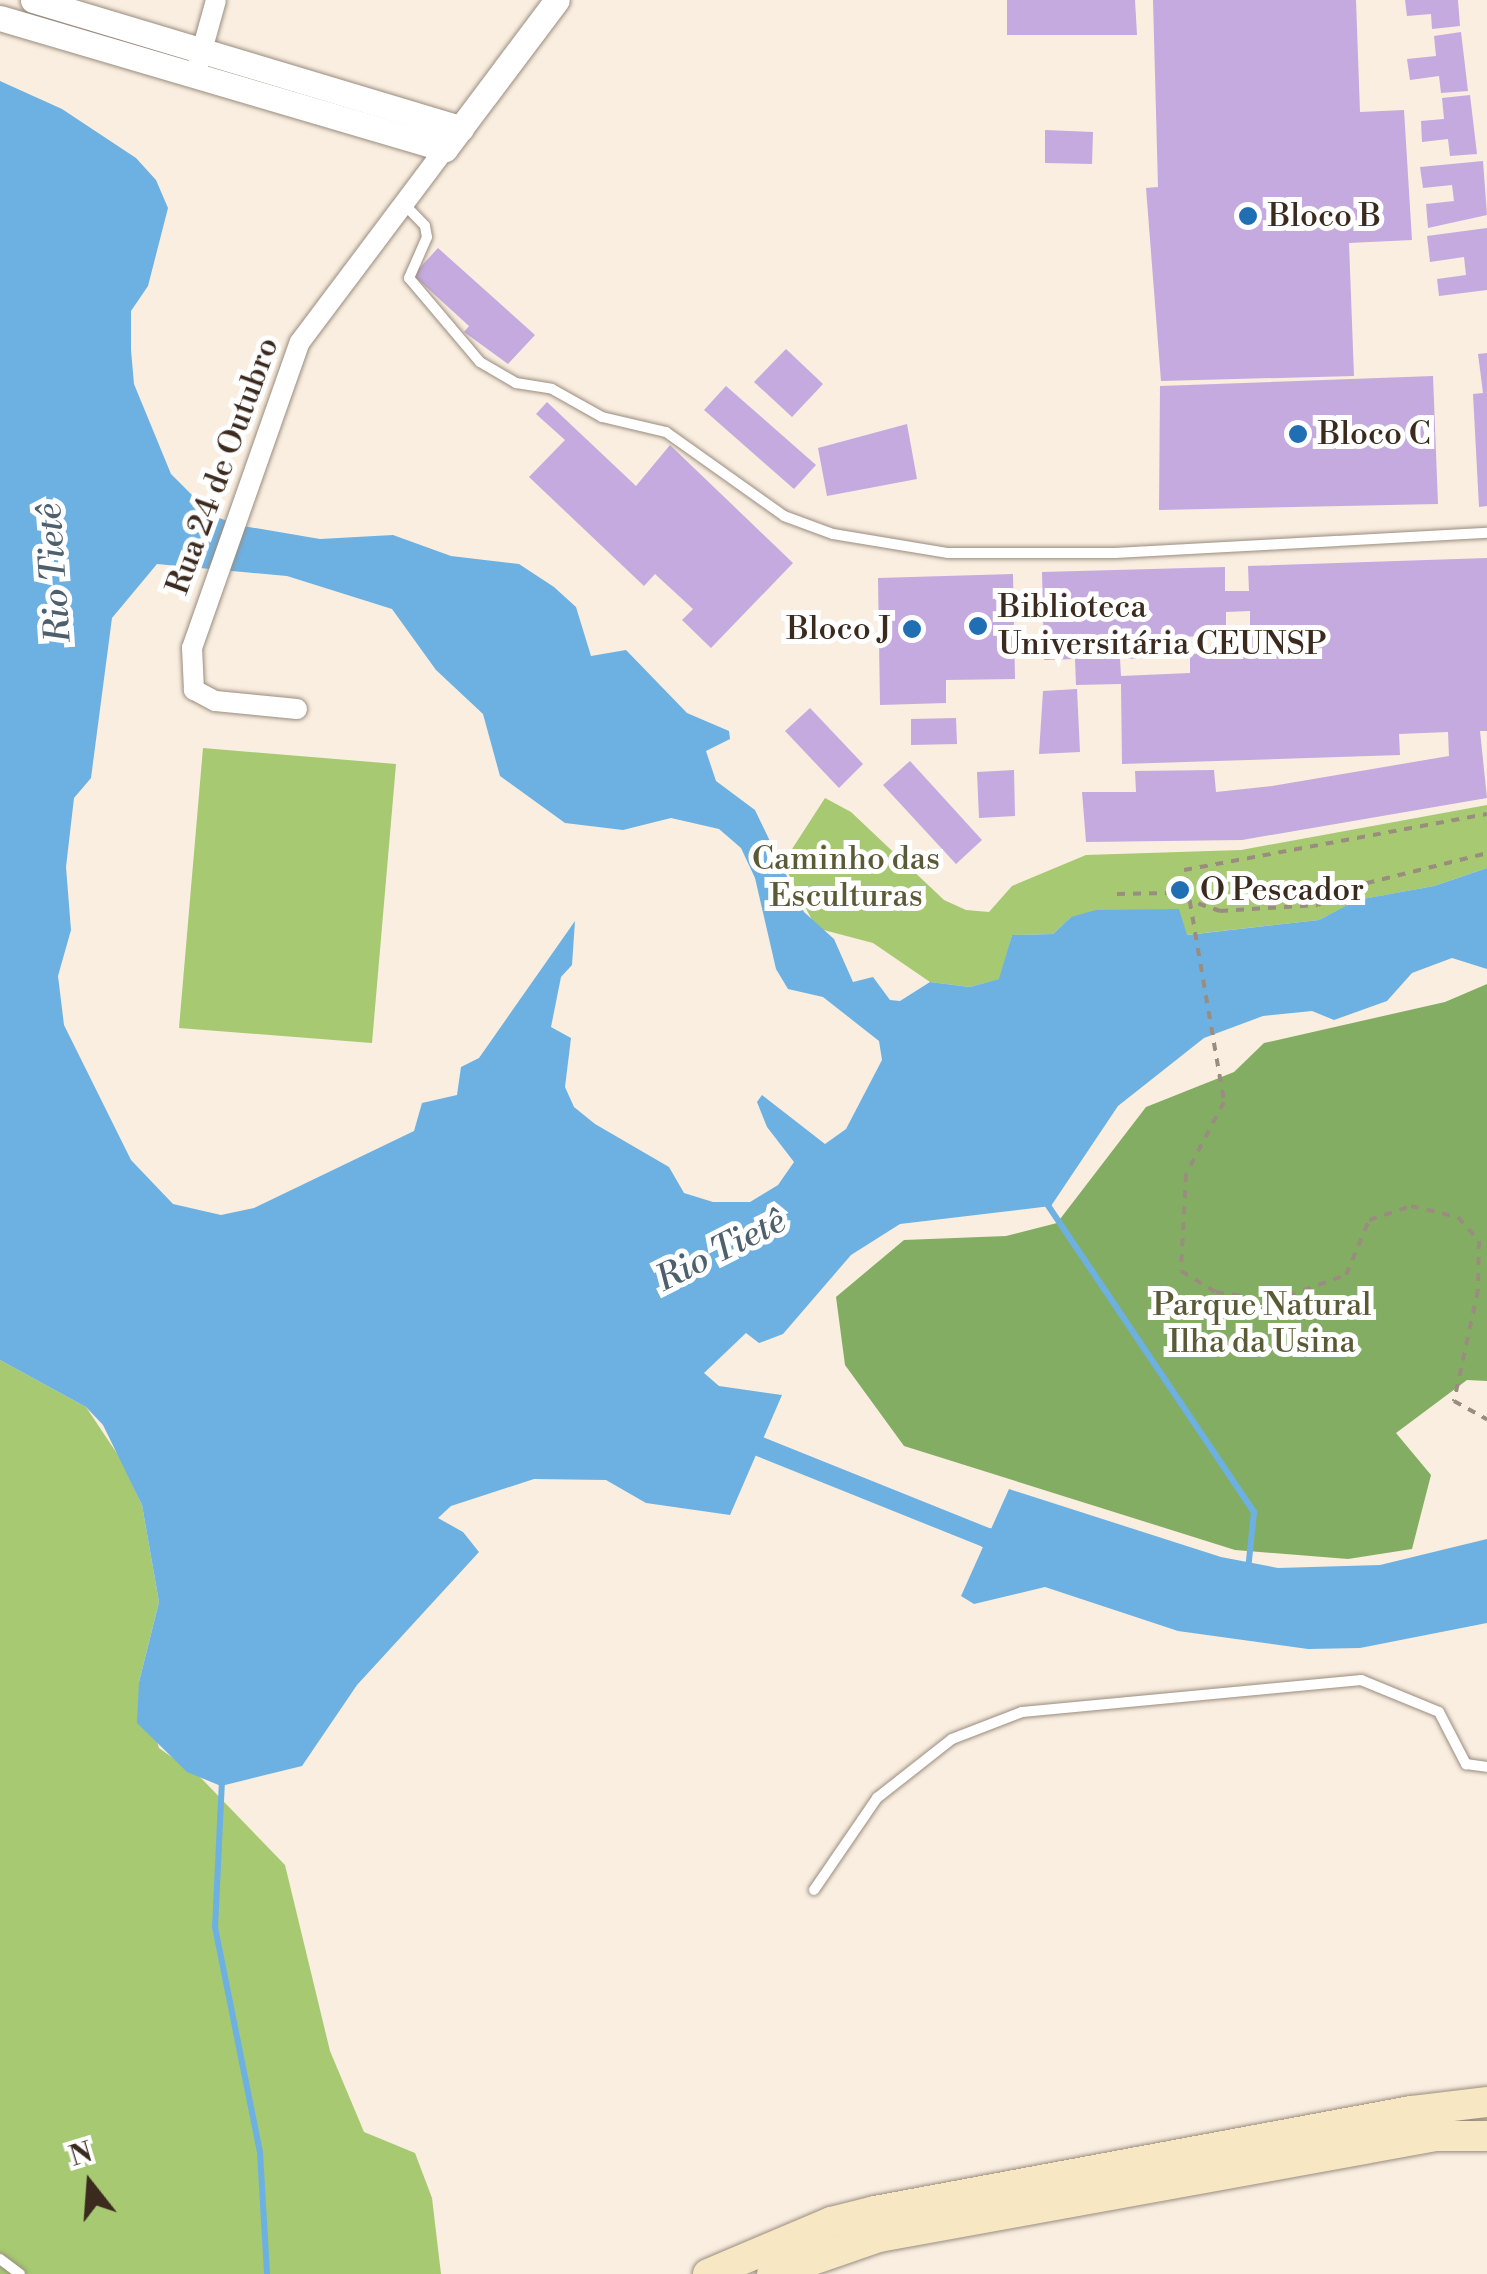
<!DOCTYPE html>
<meta charset="utf-8">
<style>
body{margin:0}
#map{position:relative;width:1487px;height:2274px;overflow:hidden;background:#f9eee0;font-family:"Libre Bodoni",serif}
div>[style]{position:absolute}
.green>*{inset:0;background:#a6c972}
.forest>*{inset:0;background:#84ad64}
.water>*{inset:0;background:#6db1e3}
.stream>*{height:6px;margin:-3px;padding:0 3px;transform-origin:3px;border-radius:3px;background:#6db1e3}
.canal>*{height:20px;margin:-10px;padding:0 10px;transform-origin:10px;border-radius:10px;background:#6db1e3}
.building>*{inset:0;background:#c4aadf}
.path>*{height:4px;margin-top:-2px;transform-origin:0;background:repeating-linear-gradient(90deg,#9a8c7f 0 8px,transparent 0 16px)}
.roads{filter:drop-shadow(0 0 2px #9a8c7f) drop-shadow(0 0 2px #9a8c7f)}
.service>*{height:10px;margin:-5px;padding:0 5px;transform-origin:5px;border-radius:5px;background:#fff}
.minor>*{height:20px;margin:-10px;padding:0 10px;transform-origin:10px;border-radius:10px;background:#fff}
.tertiary>*{height:25px;margin:-12.5px;padding:0 12.5px;transform-origin:12.5px;border-radius:12.5px;background:#fff}
.secondary>*{height:30px;margin:-15px;padding:0 15px;transform-origin:15px;border-radius:15px;background:#f7e8c3}
.path-bridge>*{height:4px;margin-top:-2px;transform-origin:0;background:repeating-linear-gradient(90deg,#9a8c7f 0 8px,transparent 0 16px)}
.dots>*{width:28px;height:28px;translate:-50% -50%;box-sizing:border-box;border:5px solid #fff;border-radius:50%}
span{translate:-50% -50%;white-space:nowrap;text-align:center;line-height:1.15;-webkit-text-stroke:10px #fff;paint-order:stroke}
.poi-label{font-size:32px;color:#3b2a1e}
.left{translate:0 -50%;text-align:left}
.right{translate:-100% -50%;text-align:right}
.street-label{font-size:32px;color:#3b2a1e}
.park-label{font-size:32px;color:#5b5a37}
.water-label{font-size:35px;color:#4f606d;font-style:italic}
.north{position:absolute;left:40px;top:2134px;width:100px;height:100px;-webkit-text-stroke:8px #fff;paint-order:stroke;rotate:343deg;font-size:28px;font-weight:700;line-height:40px;text-align:center;color:#3b2a1e}
.north::after{content:'';display:block;margin:auto;width:35px;height:45px;background:#3b2a1e;clip-path:polygon(50% 0,100% 100%,50% 72%,0 100%)}
</style>
<div id="map">
<div class="green">
<i style="clip-path:polygon(203px 748px,396px 764px,372px 1043px,179px 1028px)"></i>
<i style="clip-path:polygon(825px 798px,851px 812px,944px 900px,966px 910px,989px 912px,1012px 886px,1086px 855px,1241px 850px,1487px 805px,1487px 868px,1434px 886px,1358px 900px,1319px 920px,1186px 935px,1071px 917px,1053px 934px,1012px 935px,1000px 979px,970px 987px,930px 982px,873px 943px,816px 928px,783px 863px)"></i>
<i style="clip-path:polygon(0 1360px,86px 1407px,120px 1458px,142px 1505px,159px 1602px,139px 1682px,159px 1748px,201px 1778px,285px 1865px,330px 2051px,364px 2132px,415px 2153px,432px 2198px,441px 2274px,0 2274px)"></i>
</div>
<div class="forest">
<i style="clip-path:polygon(1487px 984px,1487px 1381px,1467px 1380px,1396px 1433px,1431px 1475px,1412px 1549px,1348px 1559px,1235px 1550px,904px 1446px,845px 1365px,836px 1297px,904px 1240px,1006px 1236px,1057px 1223px,1146px 1107px,1234px 1072px,1264px 1043px,1445px 1002px)"></i>
</div>
<div class="water">
<i style="clip-path:polygon(evenodd,0 81px,62px 109px,136px 158px,156px 180px,168px 208px,148px 286px,131px 311px,131px 350px,134px 384px,171px 474px,212px 515px,237px 525px,320px 539px,393px 535px,451px 556px,519px 564px,554px 587px,576px 607px,591px 656px,626px 650px,687px 713px,729px 731px,730px 739px,706px 751px,716px 781px,755px 810px,804px 912px,834px 939px,853px 982px,873px 977px,890px 1000px,900px 1001px,930px 982px,970px 987px,999px 979px,1012px 935px,1053px 934px,1071px 917px,1096px 910px,1179px 909px,1187px 935px,1319px 920px,1357px 900px,1434px 886px,1487px 868px,1487px 969px,1452px 958px,1412px 973px,1387px 1001px,1334px 1020px,1312px 1011px,1263px 1016px,1204px 1038px,1118px 1106px,1051px 1206px,900px 1224px,851px 1255px,783px 1334px,759px 1343px,746px 1333px,704px 1373px,719px 1386px,782px 1395px,730px 1515px,646px 1503px,606px 1480px,534px 1479px,451px 1506px,438px 1518px,463px 1532px,479px 1552px,357px 1685px,302px 1766px,221px 1786px,187px 1772px,137px 1723px,139px 1682px,159px 1602px,142px 1505px,103px 1425px,86px 1407px,0 1360px,0 81px,157px 564px,287px 576px,392px 609px,436px 670px,483px 714px,500px 776px,565px 823px,623px 830px,671px 818px,719px 829px,741px 848px,755px 878px,776px 969px,788px 989px,823px 997px,879px 1041px,882px 1060px,846px 1129px,825px 1144px,762px 1095px,757px 1102px,767px 1127px,794px 1162px,778px 1185px,750px 1202px,713px 1202px,684px 1193px,669px 1167px,595px 1124px,574px 1107px,565px 1087px,571px 1038px,551px 1027px,561px 977px,572px 965px,575px 921px,479px 1058px,461px 1067px,457px 1095px,422px 1103px,414px 1131px,254px 1208px,221px 1215px,173px 1204px,131px 1160px,64px 1025px,58px 976px,71px 930px,66px 867px,74px 798px,91px 778px,112px 618px,157px 564px)"></i>
<i style="clip-path:polygon(1009px 1489px,1221px 1557px,1278px 1568px,1380px 1565px,1487px 1539px,1487px 1623px,1360px 1648px,1308px 1649px,1178px 1631px,1045px 1587px,974px 1604px,961px 1596px)"></i>
</div>
<div class="stream">
<i style="left:1045px;top:1201px;width:375px;rotate:56.1deg"></i>
<i style="left:1254px;top:1512px;width:58px;rotate:95.9deg"></i>
<i style="left:222px;top:1780px;width:147px;rotate:92.7deg"></i>
<i style="left:215px;top:1927px;width:229px;rotate:78.7deg"></i>
<i style="left:260px;top:2152px;width:122px;rotate:86.7deg"></i>
</div>
<div class="canal">
<i style="left:736px;top:1437px;width:271px;rotate:21.9deg"></i>
<i style="left:987px;top:1538px;width:26px;rotate:9deg"></i>
</div>
<div class="building">
<i style="clip-path:polygon(1007px 0,1135px 0,1137px 35px,1007px 35px)"></i>
<i style="clip-path:polygon(1153px 0,1356px 0,1360px 112px,1404px 110px,1412px 240px,1349px 243px,1354px 376px,1161px 381px,1146px 188px,1158px 187px)"></i>
<i style="clip-path:polygon(1405px 0,1458px 0,1460px 26px,1432px 29px,1431px 14px,1407px 16px)"></i>
<i style="clip-path:polygon(1461px 32px,1468px 91px,1441px 93px,1439px 76px,1410px 80px,1407px 59px,1436px 56px,1434px 36px)"></i>
<i style="clip-path:polygon(1470px 95px,1477px 154px,1450px 156px,1448px 139px,1422px 142px,1421px 121px,1444px 119px,1442px 98px)"></i>
<i style="clip-path:polygon(1045px 130px,1093px 132px,1092px 164px,1045px 163px)"></i>
<i style="clip-path:polygon(1483px 161px,1487px 215px,1428px 228px,1426px 204px,1454px 201px,1452px 185px,1423px 188px,1420px 167px)"></i>
<i style="clip-path:polygon(1487px 228px,1487px 290px,1439px 296px,1437px 279px,1466px 275px,1464px 257px,1430px 262px,1427px 236px)"></i>
<i style="clip-path:polygon(438px 248px,535px 335px,508px 364px,464px 332px,469px 326px,413px 275px)"></i>
<i style="clip-path:polygon(786px 349px,823px 384px,792px 417px,754px 382px)"></i>
<i style="clip-path:polygon(1487px 353px,1487px 506px,1479px 507px,1473px 394px,1483px 393px,1478px 354px)"></i>
<i style="clip-path:polygon(1433px 376px,1438px 504px,1159px 510px,1160px 386px)"></i>
<i style="clip-path:polygon(726px 386px,816px 465px,794px 489px,704px 410px)"></i>
<i style="clip-path:polygon(547px 402px,636px 486px,670px 445px,793px 563px,711px 648px,682px 620px,693px 609px,655px 574px,644px 586px,529px 477px,565px 440px,536px 414px)"></i>
<i style="clip-path:polygon(907px 424px,917px 479px,827px 496px,818px 448px)"></i>
<i style="clip-path:polygon(evenodd,1487px 558px,1487px 731px,1480px 731px,1487px 798px,1242px 840px,1086px 842px,1082px 792px,1136px 792px,1135px 771px,1214px 770px,1216px 792px,1272px 786px,1449px 756px,1448px 732px,1399px 734px,1400px 755px,1122px 764px,1121px 684px,1076px 685px,1075px 659px,1044px 660px,1042px 572px,1225px 567px,1225px 591px,1249px 591px,1248px 566px,1487px 558px,1250px 611px,1250px 639px,1211px 641px,1211px 653px,1190px 654px,1190px 673px,1121px 676px,1120px 659px,1159px 658px,1159px 637px,1226px 636px,1226px 612px,1250px 611px)"></i>
<i style="clip-path:polygon(1013px 574px,1015px 679px,946px 680px,946px 703px,880px 705px,878px 578px)"></i>
<i style="clip-path:polygon(1077px 689px,1080px 752px,1039px 754px,1043px 691px)"></i>
<i style="clip-path:polygon(810px 708px,863px 764px,839px 788px,785px 731px)"></i>
<i style="clip-path:polygon(956px 718px,957px 744px,911px 745px,911px 719px)"></i>
<i style="clip-path:polygon(910px 761px,982px 840px,956px 864px,883px 785px)"></i>
<i style="clip-path:polygon(1014px 770px,1015px 816px,979px 818px,977px 772px)"></i>
</div>
<div class="path">
<i style="left:1187px;top:885px;width:15px;rotate:-101deg"></i>
<i style="left:1184px;top:870px;width:308px;rotate:-10.5deg"></i>
<i style="left:1117px;top:894px;width:51px;rotate:-1.1deg"></i>
<i style="left:1168px;top:893px;width:55px;rotate:19.1deg"></i>
<i style="left:1220px;top:911px;width:98px;rotate:-3.5deg"></i>
<i style="left:1318px;top:905px;width:38px;rotate:-29deg"></i>
<i style="left:1351px;top:887px;width:140px;rotate:-14deg"></i>
<i style="left:1224px;top:1102px;width:81px;rotate:117.8deg"></i>
<i style="left:1186px;top:1174px;width:97px;rotate:93deg"></i>
<i style="left:1181px;top:1271px;width:41px;rotate:31deg"></i>
<i style="left:1216px;top:1292px;width:58px;rotate:9deg"></i>
<i style="left:1273px;top:1301px;width:77px;rotate:-19.6deg"></i>
<i style="left:1346px;top:1275px;width:60px;rotate:-67.3deg"></i>
<i style="left:1369px;top:1220px;width:44px;rotate:-18.4deg"></i>
<i style="left:1411px;top:1206px;width:48px;rotate:13.2deg"></i>
<i style="left:1458px;top:1217px;width:32px;rotate:49deg"></i>
<i style="left:1479px;top:1241px;width:49px;rotate:91.2deg"></i>
<i style="left:1478px;top:1290px;width:114px;rotate:102.2deg"></i>
<i style="left:1454px;top:1401px;width:38px;rotate:29deg"></i>
</div>
<div class="roads">
<div class="service">
<i style="left:404px;top:204px;width:30px;rotate:46deg"></i>
<i style="left:425px;top:226px;width:11px;rotate:80deg"></i>
<i style="left:427px;top:237px;width:45px;rotate:113.7deg"></i>
<i style="left:409px;top:278px;width:110px;rotate:49.8deg"></i>
<i style="left:480px;top:362px;width:42px;rotate:30.3deg"></i>
<i style="left:516px;top:383px;width:36px;rotate:9deg"></i>
<i style="left:552px;top:389px;width:57px;rotate:29.2deg"></i>
<i style="left:602px;top:417px;width:66px;rotate:13.2deg"></i>
<i style="left:666px;top:432px;width:145px;rotate:35.4deg"></i>
<i style="left:784px;top:516px;width:52px;rotate:20.2deg"></i>
<i style="left:833px;top:534px;width:117px;rotate:9.4deg"></i>
<i style="left:948px;top:553px;width:167px"></i>
<i style="left:1115px;top:553px;width:373px;rotate:-3.1deg"></i>
<i style="left:814px;top:1890px;width:112px;rotate:-55.6deg"></i>
<i style="left:877px;top:1798px;width:95px;rotate:-38.2deg"></i>
<i style="left:952px;top:1739px;width:75px;rotate:-21.1deg"></i>
<i style="left:1022px;top:1712px;width:341px;rotate:-5.4deg"></i>
<i style="left:1361px;top:1680px;width:84px;rotate:22.3deg"></i>
<i style="left:1439px;top:1712px;width:59px;rotate:62.6deg"></i>
<i style="left:1466px;top:1764px;width:21px;rotate:8deg"></i>
<i style="left:0;top:2259px;width:25px;rotate:37deg"></i>
</div>
<div class="minor">
<i style="left:198px;top:65px;width:67px;rotate:-74.5deg"></i>
<i style="left:297px;top:709px;width:82px;rotate:-174.4deg"></i>
<i style="left:215px;top:701px;width:24px;rotate:-152deg"></i>
<i style="left:194px;top:690px;width:42px;rotate:-92.7deg"></i>
<i style="left:192px;top:648px;width:324px;rotate:-70.6deg"></i>
<i style="left:300px;top:342px;width:241px;rotate:-53.1deg"></i>
</div>
<div class="tertiary">
<i style="left:33px;top:0;width:447px;rotate:16.7deg"></i>
<i style="left:0;top:18px;width:464px;rotate:16.4deg"></i>
<i style="left:445px;top:149px;width:186px;rotate:-53.1deg"></i>
</div>
<div class="secondary">
<i style="left:708px;top:2274px;width:134px;rotate:-22.9deg"></i>
<i style="left:831px;top:2222px;width:45px;rotate:-14deg"></i>
<i style="left:875px;top:2211px;width:545px;rotate:-10.57deg"></i>
<i style="left:1411px;top:2111px;width:77px;rotate:-6.8deg"></i>
<i style="left:772px;top:2274px;width:113px;rotate:-19.1deg"></i>
<i style="left:879px;top:2237px;width:566px;rotate:-10.28deg"></i>
<i style="left:1436px;top:2136px;width:51px"></i>
</div>
</div>
<div class="path-bridge">
<i style="left:1187px;top:885px;width:220px;rotate:80.3deg"></i>
</div>
<div class="dots">
<i style="left:1248px;top:216px;background:#1f6fb2"></i>
<i style="left:1298px;top:434px;background:#1f6fb2"></i>
<i style="left:978px;top:626px;background:#1f6fb2"></i>
<i style="left:912px;top:629px;background:#1f6fb2"></i>
<i style="left:1180px;top:890px;background:#1f6fb2"></i>
</div>
<div class="poi-label">
<span class="left" style="left:1268px;top:216px">Bloco B</span>
<span class="left" style="left:1318px;top:434px">Bloco C</span>
<span class="left" style="left:998px;top:626px">Biblioteca<br>Universitária CEUNSP</span>
<span class="right" style="left:892px;top:629px">Bloco J</span>
<span class="left" style="left:1200px;top:890px">O Pescador</span>
</div>
<div class="street-label">
<span style="left:223px;top:466px;rotate:-70deg">Rua 24 de Outubro</span>
</div>
<div class="park-label">
<span style="left:846px;top:878px">Caminho das<br>Esculturas</span>
<span style="left:1262px;top:1324px">Parque Natural<br>Ilha da Usina</span>
</div>
<div class="water-label">
<span style="left:55px;top:573px;rotate:-94deg">Rio Tietê</span>
<span style="left:721px;top:1251px;rotate:-27deg">Rio Tietê</span>
</div>
<div class="north">N</div>
</div>
